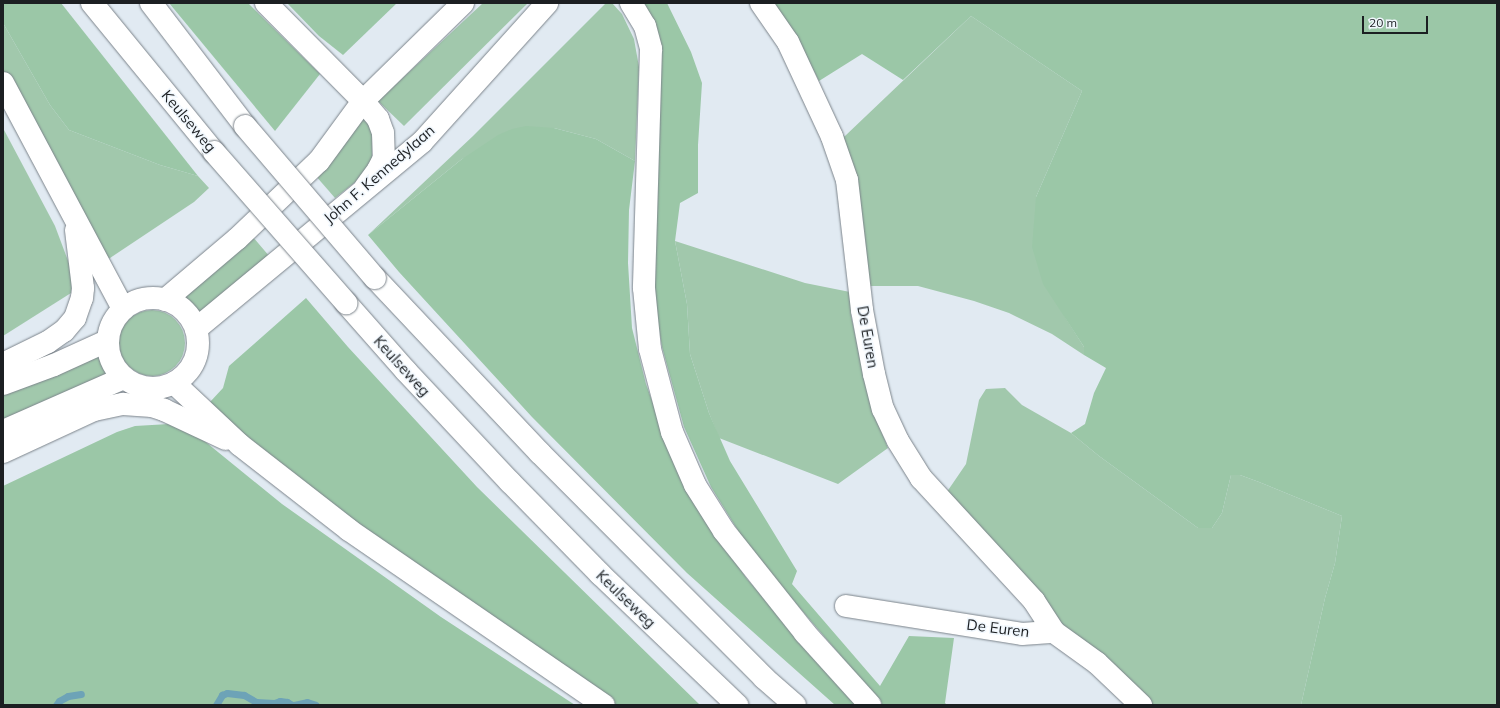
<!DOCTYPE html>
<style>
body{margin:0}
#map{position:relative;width:1500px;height:708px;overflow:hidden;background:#e1eaf2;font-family:Mulish,sans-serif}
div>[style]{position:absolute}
.green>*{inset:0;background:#a1c8ac}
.round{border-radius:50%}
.forest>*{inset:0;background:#9bc7a7}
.stream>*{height:7px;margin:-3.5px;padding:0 3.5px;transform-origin:3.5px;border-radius:3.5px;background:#6da3b7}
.roads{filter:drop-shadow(0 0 1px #7c848b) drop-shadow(0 0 1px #7c848b)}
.street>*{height:22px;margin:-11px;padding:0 11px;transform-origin:11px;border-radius:11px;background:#fff}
.secondary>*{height:22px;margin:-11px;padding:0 11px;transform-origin:11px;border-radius:11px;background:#fff}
.secondary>.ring{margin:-11px;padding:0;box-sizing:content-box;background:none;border:22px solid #fff;border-radius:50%}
.highway>*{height:22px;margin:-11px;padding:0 11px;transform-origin:11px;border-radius:11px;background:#fff}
.bridges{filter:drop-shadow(0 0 1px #7c848b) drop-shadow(0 0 1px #7c848b)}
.highway-bridge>*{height:22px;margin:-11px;padding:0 11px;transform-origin:11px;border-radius:11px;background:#fff}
span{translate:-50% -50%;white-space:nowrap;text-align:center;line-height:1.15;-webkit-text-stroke:3px #f0f7fd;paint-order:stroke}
.street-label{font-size:15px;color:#1c1f22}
.frame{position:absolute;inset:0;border:4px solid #1c1f22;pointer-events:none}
.scale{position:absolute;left:1362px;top:16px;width:66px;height:18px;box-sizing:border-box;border:2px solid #1c1f22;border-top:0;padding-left:5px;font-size:12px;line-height:14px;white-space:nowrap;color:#1c1f22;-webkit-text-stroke:3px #f0f7fd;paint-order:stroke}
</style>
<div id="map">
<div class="green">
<i style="clip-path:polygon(483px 3px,528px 3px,404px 126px,378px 101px)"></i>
<i style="clip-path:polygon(606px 3px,612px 3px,622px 14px,634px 39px,639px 67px,635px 161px,596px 139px,554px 128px,462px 159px,368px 235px,473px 136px)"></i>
<i style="clip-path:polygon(971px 16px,1082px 91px,1036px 197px,1065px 317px,1084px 347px,1084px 355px,1052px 334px,1009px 313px,974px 301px,918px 286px,863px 286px,837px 138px,845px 136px)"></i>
<i style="clip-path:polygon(3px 23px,50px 105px,69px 130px,160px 165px,198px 176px,209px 188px,194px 202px,107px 260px,3px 71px)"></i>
<i style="clip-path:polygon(363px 115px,372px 128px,372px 159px,363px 176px,335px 198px,315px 175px)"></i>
<i style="clip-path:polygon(3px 128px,55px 226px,73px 274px,71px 293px,3px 336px)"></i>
<i style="clip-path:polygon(252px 236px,270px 257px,197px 316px,189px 304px,179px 297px)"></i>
<i style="clip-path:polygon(675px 241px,805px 283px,850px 292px,851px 315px,869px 399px,888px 448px,838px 484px,719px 438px,709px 413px,690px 354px,687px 304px)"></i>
<i class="round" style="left:119px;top:310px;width:66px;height:66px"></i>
<i style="clip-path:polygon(99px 353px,110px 374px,3px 422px,3px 390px)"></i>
<i style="clip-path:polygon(1005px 388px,1022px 405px,1071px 433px,1099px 456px,1198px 528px,1212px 528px,1222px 513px,1231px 475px,1240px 475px,1259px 482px,1342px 516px,1335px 563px,1325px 598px,1301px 705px,1147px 705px,1020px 585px,940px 502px,966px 464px,979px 400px,986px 389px)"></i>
</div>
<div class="forest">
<i style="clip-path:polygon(3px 3px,61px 3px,198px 176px,160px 165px,69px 130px,50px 105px,3px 23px)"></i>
<i style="clip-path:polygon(169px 3px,248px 3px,320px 74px,275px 131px)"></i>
<i style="clip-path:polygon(287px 3px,397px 3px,343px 55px,319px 36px)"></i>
<i style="clip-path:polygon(643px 3px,667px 3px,691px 52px,702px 83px,698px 145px,698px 193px,680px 203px,675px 241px,687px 304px,690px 354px,709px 413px,730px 461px,797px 571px,792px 584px,880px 686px,909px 636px,954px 638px,945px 703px,947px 705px,883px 705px,750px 550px,711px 487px,684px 427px,662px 347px,655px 305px,655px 224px)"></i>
<i style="clip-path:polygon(774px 3px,1497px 3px,1497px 705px,1301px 705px,1325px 598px,1335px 563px,1342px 516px,1259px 482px,1240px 475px,1231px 475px,1222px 513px,1212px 528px,1198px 528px,1099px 456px,1071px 433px,1085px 424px,1094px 393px,1106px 368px,1084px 355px,1084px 347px,1043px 284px,1032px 247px,1036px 197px,1082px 91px,971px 16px,903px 80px,862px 54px,819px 81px,796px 36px)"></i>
<i style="clip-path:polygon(526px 126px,554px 128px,596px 139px,635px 161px,629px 210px,628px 263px,632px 328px,646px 384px,669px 448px,709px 523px,747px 579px,858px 703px,856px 705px,835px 705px,687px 573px,532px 417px,399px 272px,368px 235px,462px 159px,498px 135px,512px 129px)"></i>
<i style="clip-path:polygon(306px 298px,348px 347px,477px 487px,700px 705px,613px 705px,360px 529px,256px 446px,210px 402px,223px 388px,229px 366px)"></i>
<i style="clip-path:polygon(169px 424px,202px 439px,282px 504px,441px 617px,575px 705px,3px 705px,3px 486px,117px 432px,135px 426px)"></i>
</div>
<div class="stream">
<i style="left:56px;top:705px;width:5px;rotate:-53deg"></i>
<i style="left:59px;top:701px;width:10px;rotate:-29deg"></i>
<i style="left:68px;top:696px;width:13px;rotate:-9deg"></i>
<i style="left:216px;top:705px;width:12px;rotate:-59deg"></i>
<i style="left:222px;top:695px;width:5px;rotate:-22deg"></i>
<i style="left:227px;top:693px;width:17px;rotate:7deg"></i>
<i style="left:244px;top:695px;width:14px;rotate:30deg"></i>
<i style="left:256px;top:702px;width:18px;rotate:3deg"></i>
<i style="left:274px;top:703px;width:6px;rotate:-18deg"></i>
<i style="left:280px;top:701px;width:7px;rotate:8deg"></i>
<i style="left:287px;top:702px;width:6px;rotate:31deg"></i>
<i style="left:294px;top:705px;width:13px;rotate:-13deg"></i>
<i style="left:307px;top:702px;width:9px;rotate:18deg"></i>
</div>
<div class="roads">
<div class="street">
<i style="left:761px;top:3px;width:47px;rotate:55.3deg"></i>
<i style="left:788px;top:42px;width:105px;rotate:65.1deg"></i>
<i style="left:832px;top:137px;width:46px;rotate:70.8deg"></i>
<i style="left:847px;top:180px;width:131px;rotate:83.4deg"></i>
<i style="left:862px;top:310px;width:65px;rotate:79.4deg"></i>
<i style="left:874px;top:374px;width:36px;rotate:76deg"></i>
<i style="left:883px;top:409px;width:35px;rotate:65deg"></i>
<i style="left:898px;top:441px;width:44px;rotate:58.1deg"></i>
<i style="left:921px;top:478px;width:167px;rotate:47.4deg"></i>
<i style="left:1034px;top:601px;width:37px;rotate:57deg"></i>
<i style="left:1054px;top:632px;width:53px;rotate:35.8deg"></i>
<i style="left:1097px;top:663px;width:61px;rotate:43.7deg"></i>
<i style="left:846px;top:606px;width:178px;rotate:9deg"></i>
<i style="left:1022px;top:634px;width:32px;rotate:-4deg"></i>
</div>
<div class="secondary">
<i class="ring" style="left:108px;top:298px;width:68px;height:68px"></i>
<i style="left:165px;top:300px;width:94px;rotate:-40.3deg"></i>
<i style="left:237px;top:239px;width:113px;rotate:-43.6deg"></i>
<i style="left:319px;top:161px;width:74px;rotate:-53.7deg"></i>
<i style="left:363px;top:101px;width:140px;rotate:-44.4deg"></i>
<i style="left:196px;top:329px;width:293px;rotate:-39.6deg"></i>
<i style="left:422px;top:142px;width:187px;rotate:-48deg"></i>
<i style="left:3px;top:384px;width:54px;rotate:-20.4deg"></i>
<i style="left:54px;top:365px;width:58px;rotate:-24.4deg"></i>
<i style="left:3px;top:431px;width:132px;rotate:-23.7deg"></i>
</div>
<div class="highway">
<i style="left:92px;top:3px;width:193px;rotate:50.7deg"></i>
<i style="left:151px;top:3px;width:155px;rotate:52.6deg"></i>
<i style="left:266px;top:3px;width:138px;rotate:45.3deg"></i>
<i style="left:363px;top:101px;width:23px;rotate:50deg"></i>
<i style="left:378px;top:119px;width:15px;rotate:70deg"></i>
<i style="left:383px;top:133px;width:25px;rotate:88deg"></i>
<i style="left:384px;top:158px;width:13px;rotate:117deg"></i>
<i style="left:378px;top:170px;width:22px;rotate:126deg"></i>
<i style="left:631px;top:3px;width:27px;rotate:59deg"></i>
<i style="left:645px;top:26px;width:24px;rotate:75deg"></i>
<i style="left:651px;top:49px;width:239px;rotate:91.7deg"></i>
<i style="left:644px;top:288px;width:61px;rotate:84.4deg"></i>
<i style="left:650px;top:349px;width:86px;rotate:75.2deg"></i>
<i style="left:672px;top:432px;width:58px;rotate:66.5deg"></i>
<i style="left:695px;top:485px;width:54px;rotate:57.8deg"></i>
<i style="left:724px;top:531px;width:130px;rotate:51.5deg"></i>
<i style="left:805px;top:633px;width:97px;rotate:47.9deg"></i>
<i style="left:3px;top:83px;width:256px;rotate:62deg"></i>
<i style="left:375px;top:278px;width:241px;rotate:46.7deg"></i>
<i style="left:540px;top:453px;width:317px;rotate:45.1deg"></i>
<i style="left:764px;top:678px;width:41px;rotate:41.1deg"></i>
<i style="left:346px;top:303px;width:91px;rotate:48.6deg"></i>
<i style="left:406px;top:371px;width:152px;rotate:46.9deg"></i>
<i style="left:510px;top:482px;width:129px;rotate:45.6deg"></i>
<i style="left:600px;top:574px;width:190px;rotate:43.7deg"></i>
<i style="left:3px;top:364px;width:50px;rotate:-26.1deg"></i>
<i style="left:48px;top:342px;width:19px;rotate:-35deg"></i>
<i style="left:64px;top:331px;width:17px;rotate:-50deg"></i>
<i style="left:75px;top:318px;width:21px;rotate:-71deg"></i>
<i style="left:82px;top:298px;width:10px;rotate:-84deg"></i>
<i style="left:83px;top:288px;width:58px;rotate:-96.9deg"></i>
<i style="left:174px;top:383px;width:91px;rotate:43.2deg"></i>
<i style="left:240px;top:445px;width:138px;rotate:37.9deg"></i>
<i style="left:349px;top:530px;width:309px;rotate:34.5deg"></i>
<i style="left:3px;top:452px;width:100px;rotate:-24.8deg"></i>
<i style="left:94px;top:410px;width:30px;rotate:-12deg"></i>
<i style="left:123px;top:404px;width:29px;rotate:4deg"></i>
<i style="left:152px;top:406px;width:13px;rotate:18deg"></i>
<i style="left:164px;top:410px;width:68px;rotate:25.1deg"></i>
</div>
</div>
<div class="bridges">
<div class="highway-bridge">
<i style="left:245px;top:126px;width:200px;rotate:49.5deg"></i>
<i style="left:214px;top:152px;width:201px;rotate:48.8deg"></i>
</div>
</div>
<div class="street-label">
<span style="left:189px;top:121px;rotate:50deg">Keulseweg</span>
<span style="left:379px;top:174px;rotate:-41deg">John F. Kennedylaan</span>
<span style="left:868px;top:337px;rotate:80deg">De Euren</span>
<span style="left:402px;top:366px;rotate:48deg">Keulseweg</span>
<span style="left:626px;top:599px;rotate:44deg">Keulseweg</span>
<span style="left:998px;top:628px;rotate:7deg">De Euren</span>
</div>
<div class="frame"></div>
<div class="scale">20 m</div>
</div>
